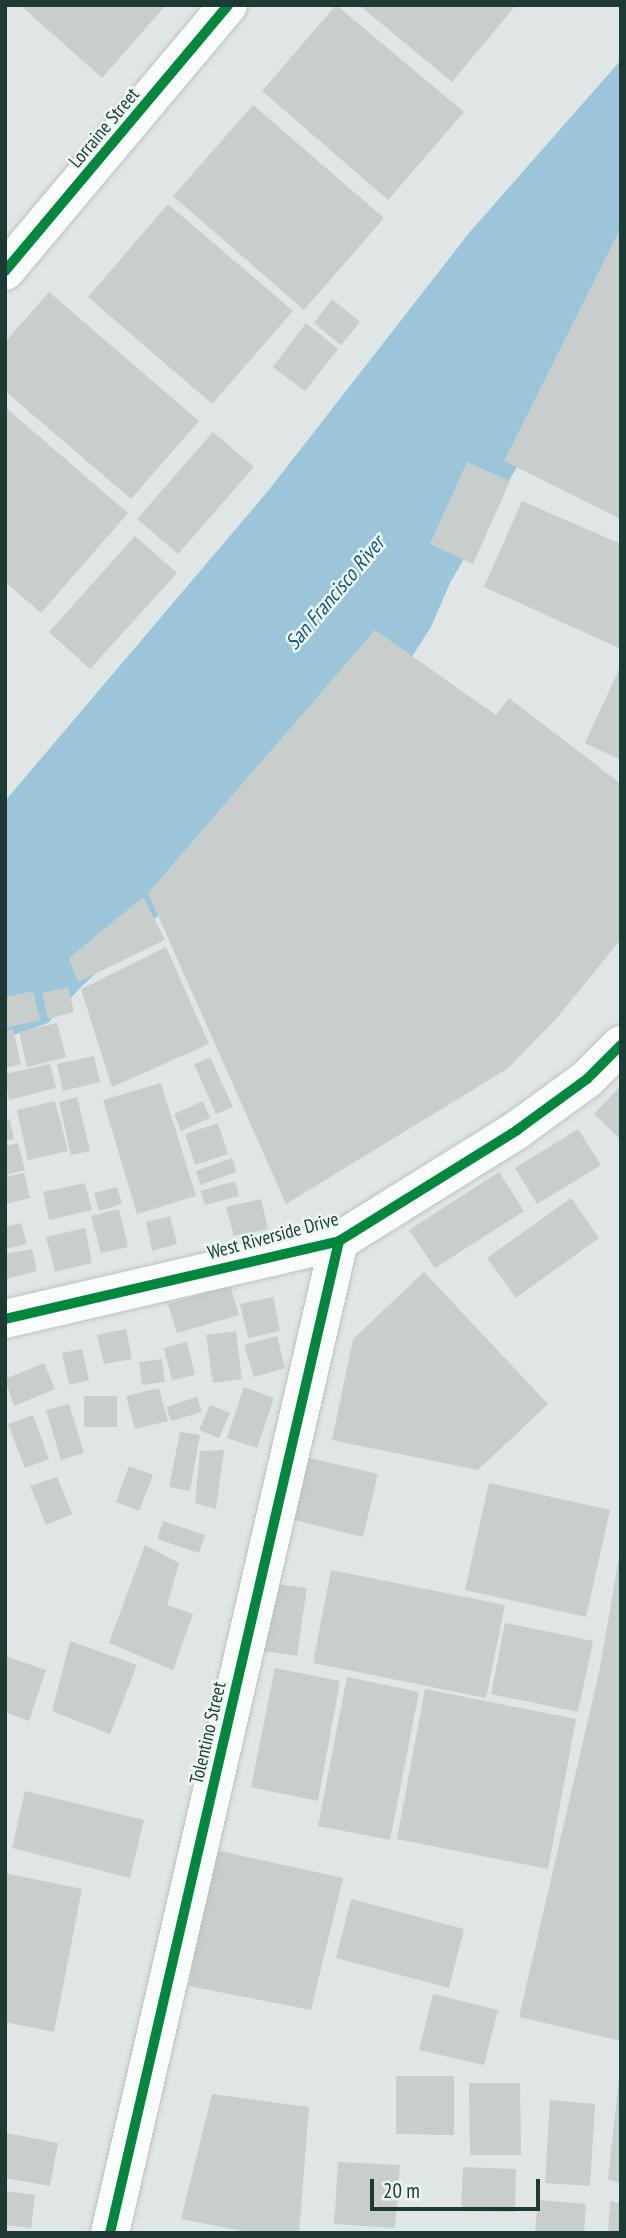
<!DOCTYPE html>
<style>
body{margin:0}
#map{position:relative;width:626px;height:2238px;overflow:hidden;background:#e0e6e5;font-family:"PT Sans Narrow",sans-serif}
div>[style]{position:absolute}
.water>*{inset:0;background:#9bc6da}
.building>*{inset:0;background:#c7cecc}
.roads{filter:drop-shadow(0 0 2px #bdc3c2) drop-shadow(0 0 2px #bdc3c2)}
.street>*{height:38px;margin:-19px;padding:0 19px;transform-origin:19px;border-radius:19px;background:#fafbfb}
.secondary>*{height:38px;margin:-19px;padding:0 19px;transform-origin:19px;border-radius:19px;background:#fafbfb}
.cycleway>*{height:10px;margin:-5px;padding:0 5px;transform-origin:5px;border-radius:5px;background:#00873e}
span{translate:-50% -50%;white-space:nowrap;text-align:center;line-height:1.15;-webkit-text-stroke:5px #ecf7f3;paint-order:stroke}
.street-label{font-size:19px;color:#1d3a37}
.water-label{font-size:21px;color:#13577a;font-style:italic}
.frame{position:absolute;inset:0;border:7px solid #1d3a37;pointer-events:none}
.scale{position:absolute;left:370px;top:2179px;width:170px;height:32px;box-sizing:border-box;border:4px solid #1d3a37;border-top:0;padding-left:9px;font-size:21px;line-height:24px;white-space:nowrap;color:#1d3a37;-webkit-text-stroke:5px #ecf7f3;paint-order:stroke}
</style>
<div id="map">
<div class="water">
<i style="clip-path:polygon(621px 60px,621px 287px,450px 583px,431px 627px,397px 680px,302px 783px,80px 988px,48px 1023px,5px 1038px,5px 801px,268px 491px,469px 233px)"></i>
</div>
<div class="building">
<i style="clip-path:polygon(20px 5px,166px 5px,102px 78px)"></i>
<i style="clip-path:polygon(336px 5px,464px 112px,388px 200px,262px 91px)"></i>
<i style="clip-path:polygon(359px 5px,516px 5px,452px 82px)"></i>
<i style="clip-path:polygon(253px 105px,384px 218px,304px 310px,173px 196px)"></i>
<i style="clip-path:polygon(168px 204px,293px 311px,212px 404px,88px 297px)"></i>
<i style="clip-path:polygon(621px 227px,621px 519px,504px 461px)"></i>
<i style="clip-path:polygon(49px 292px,199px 421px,131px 499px,5px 391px,5px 342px)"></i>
<i style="clip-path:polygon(332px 299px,360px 322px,341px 345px,314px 323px)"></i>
<i style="clip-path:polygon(306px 323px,338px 349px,305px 391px,273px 367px)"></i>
<i style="clip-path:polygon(5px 407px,128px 513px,41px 613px,5px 582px)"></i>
<i style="clip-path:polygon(213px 432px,254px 467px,178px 554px,137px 519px)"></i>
<i style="clip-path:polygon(467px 462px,510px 481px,473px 564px,430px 544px)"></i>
<i style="clip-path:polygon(522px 501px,621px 544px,621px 649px,484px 587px)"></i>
<i style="clip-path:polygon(135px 536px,177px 573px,90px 669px,49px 632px)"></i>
<i style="clip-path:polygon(375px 630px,496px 715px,509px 698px,621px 784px,621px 939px,557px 1018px,507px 1069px,286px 1204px,148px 893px)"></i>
<i style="clip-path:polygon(621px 665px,621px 760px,585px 743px)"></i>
<i style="clip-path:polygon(143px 897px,165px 940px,78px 982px,69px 958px)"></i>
<i style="clip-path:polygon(166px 947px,209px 1044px,112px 1087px,81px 989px)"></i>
<i style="clip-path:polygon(68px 987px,74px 1012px,48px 1019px,42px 993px)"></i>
<i style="clip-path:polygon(33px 991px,40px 1020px,5px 1028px,5px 997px)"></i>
<i style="clip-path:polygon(57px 1023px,66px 1057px,27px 1067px,19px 1032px)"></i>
<i style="clip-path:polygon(13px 1029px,21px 1064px,5px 1068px,5px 1031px)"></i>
<i style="clip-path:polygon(94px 1056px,100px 1082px,63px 1091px,57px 1064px)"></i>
<i style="clip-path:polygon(210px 1057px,233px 1107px,216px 1114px,194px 1064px)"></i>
<i style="clip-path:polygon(50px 1064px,56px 1088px,9px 1100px,5px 1074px)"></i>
<i style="clip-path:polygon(161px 1083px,196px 1196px,137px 1214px,103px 1100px)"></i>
<i style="clip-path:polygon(621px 1085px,621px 1140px,594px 1114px)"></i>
<i style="clip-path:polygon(77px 1097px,90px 1151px,71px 1155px,59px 1102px)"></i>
<i style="clip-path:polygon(55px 1101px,68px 1151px,28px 1160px,17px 1110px)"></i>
<i style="clip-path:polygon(203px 1101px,210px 1118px,181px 1131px,174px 1114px)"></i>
<i style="clip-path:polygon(10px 1119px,14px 1139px,5px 1141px,5px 1120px)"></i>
<i style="clip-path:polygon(218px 1123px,228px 1154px,195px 1165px,185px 1134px)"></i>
<i style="clip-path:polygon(578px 1129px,601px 1165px,537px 1204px,515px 1168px)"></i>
<i style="clip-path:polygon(18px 1143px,25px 1170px,5px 1175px,5px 1146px)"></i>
<i style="clip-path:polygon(232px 1158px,236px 1172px,200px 1185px,196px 1171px)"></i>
<i style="clip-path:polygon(499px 1172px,524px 1211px,435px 1268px,409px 1230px)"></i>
<i style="clip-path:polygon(24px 1173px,30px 1198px,5px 1204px,5px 1177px)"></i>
<i style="clip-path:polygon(235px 1181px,239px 1196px,205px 1205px,200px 1191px)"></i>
<i style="clip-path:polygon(85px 1183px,92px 1210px,49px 1220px,43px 1192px)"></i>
<i style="clip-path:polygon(117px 1187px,122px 1204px,99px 1211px,94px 1193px)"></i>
<i style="clip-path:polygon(571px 1198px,599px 1238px,516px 1298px,487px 1258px)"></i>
<i style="clip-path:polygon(261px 1199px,268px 1229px,234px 1236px,226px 1207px)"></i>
<i style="clip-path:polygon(119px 1209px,128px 1247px,101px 1253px,91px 1216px)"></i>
<i style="clip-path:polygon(170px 1216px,177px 1244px,152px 1251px,146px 1222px)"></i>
<i style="clip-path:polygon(21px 1223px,27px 1244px,5px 1249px,5px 1227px)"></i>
<i style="clip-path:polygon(85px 1228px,92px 1263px,55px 1272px,46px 1237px)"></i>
<i style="clip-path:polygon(32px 1249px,37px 1271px,5px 1279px,5px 1254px)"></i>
<i style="clip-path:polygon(424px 1272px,548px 1404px,478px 1470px,332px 1440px,353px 1339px)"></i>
<i style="clip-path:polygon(230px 1285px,239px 1315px,177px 1333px,168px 1304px)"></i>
<i style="clip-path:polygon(273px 1297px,280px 1331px,248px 1338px,240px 1304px)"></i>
<i style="clip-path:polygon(126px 1329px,132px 1359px,104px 1364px,97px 1335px)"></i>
<i style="clip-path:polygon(236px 1331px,242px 1379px,213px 1383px,206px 1335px)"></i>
<i style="clip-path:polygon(277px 1336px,285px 1368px,254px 1377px,244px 1345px)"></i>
<i style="clip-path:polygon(187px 1342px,195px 1375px,172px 1380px,164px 1348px)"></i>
<i style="clip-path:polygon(82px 1349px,89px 1380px,69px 1385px,62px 1353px)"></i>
<i style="clip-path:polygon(162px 1359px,165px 1382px,142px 1385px,139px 1362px)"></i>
<i style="clip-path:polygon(44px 1363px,55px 1389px,14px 1406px,5px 1379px)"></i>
<i style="clip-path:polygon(244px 1387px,274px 1398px,257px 1448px,227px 1438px)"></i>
<i style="clip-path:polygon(159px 1388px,168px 1421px,135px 1429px,126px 1396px)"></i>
<i style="clip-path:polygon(84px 1396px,117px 1396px,117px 1427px,84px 1427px)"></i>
<i style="clip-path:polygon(197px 1397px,202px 1412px,171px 1421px,166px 1407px)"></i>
<i style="clip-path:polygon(69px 1404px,84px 1453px,61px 1460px,46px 1410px)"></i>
<i style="clip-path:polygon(210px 1405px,230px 1413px,219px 1438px,199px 1430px)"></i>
<i style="clip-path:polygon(33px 1415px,49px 1459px,25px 1468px,8px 1424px)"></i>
<i style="clip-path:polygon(180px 1432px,200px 1435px,190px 1491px,169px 1487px)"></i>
<i style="clip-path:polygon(224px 1450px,216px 1509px,195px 1503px,200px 1451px)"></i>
<i style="clip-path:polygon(305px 1457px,378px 1474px,363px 1537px,291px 1519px)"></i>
<i style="clip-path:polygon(129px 1466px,153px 1475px,139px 1511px,116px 1502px)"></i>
<i style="clip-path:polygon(57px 1477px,72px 1514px,46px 1525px,30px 1486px)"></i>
<i style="clip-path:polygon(489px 1483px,610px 1510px,586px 1617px,465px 1590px)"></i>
<i style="clip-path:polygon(163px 1521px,205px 1535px,199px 1553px,157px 1539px)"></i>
<i style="clip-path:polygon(145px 1545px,179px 1563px,167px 1605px,193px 1614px,173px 1670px,109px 1643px)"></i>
<i style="clip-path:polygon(619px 1557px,621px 1557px,621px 2041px,519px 2017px,600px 1668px)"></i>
<i style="clip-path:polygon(331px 1570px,505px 1605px,486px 1698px,313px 1663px)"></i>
<i style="clip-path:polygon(269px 1583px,307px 1588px,297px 1656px,259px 1650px)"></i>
<i style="clip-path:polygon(505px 1623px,593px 1641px,578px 1712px,491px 1694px)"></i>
<i style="clip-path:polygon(70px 1641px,137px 1665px,110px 1734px,52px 1711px)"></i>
<i style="clip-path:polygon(5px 1656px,46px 1670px,29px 1721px,5px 1712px)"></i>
<i style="clip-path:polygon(275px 1668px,340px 1681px,318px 1801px,251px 1787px)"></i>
<i style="clip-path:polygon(347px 1677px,419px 1692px,390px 1840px,318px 1826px)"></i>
<i style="clip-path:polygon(425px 1689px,576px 1719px,548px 1869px,397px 1839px)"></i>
<i style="clip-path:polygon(25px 1791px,144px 1820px,130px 1878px,12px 1848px)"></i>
<i style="clip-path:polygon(211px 1849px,343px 1878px,311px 2010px,189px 1986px)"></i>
<i style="clip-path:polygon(5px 1873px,82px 1889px,54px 2032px,5px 2022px)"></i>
<i style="clip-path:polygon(351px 1899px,464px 1929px,449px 1988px,336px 1958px)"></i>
<i style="clip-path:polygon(433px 1994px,498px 2010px,484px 2065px,419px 2050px)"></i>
<i style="clip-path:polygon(396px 2076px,454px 2076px,454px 2135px,396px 2134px)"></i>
<i style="clip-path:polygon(619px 2079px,621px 2079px,621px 2184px,608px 2179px)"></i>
<i style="clip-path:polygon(469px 2083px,520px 2083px,521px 2155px,470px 2155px)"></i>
<i style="clip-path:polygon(212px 2094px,309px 2107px,299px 2233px,253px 2233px,181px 2219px)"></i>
<i style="clip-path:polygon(550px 2100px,595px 2104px,590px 2186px,545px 2183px)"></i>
<i style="clip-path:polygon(6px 2133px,58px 2143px,50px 2186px,5px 2178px)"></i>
<i style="clip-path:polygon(338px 2162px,400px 2165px,395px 2228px,334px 2224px)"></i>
<i style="clip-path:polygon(463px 2167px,516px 2169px,515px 2212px,461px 2211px)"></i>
<i style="clip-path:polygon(5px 2191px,35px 2195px,31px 2228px,5px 2225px)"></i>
<i style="clip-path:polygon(538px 2200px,586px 2204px,584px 2233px,535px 2233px)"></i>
<i style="clip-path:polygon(610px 2201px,621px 2204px,621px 2233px,608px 2233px)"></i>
</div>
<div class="roads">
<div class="street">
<i style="left:5px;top:271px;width:347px;rotate:-50deg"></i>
<i style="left:110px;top:2233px;width:1018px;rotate:-77deg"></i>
</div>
<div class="secondary">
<i style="left:5px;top:1319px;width:343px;rotate:-13.1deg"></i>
<i style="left:339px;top:1241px;width:210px;rotate:-31.9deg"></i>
<i style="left:517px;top:1130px;width:87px;rotate:-36.1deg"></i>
<i style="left:587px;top:1079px;width:48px;rotate:-45deg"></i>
</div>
</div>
<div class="cycleway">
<i style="left:5px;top:271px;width:347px;rotate:-50deg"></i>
<i style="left:5px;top:1319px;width:343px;rotate:-13.1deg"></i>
<i style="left:339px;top:1241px;width:210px;rotate:-31.9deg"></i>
<i style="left:517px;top:1130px;width:87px;rotate:-36.1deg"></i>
<i style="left:587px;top:1079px;width:48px;rotate:-45deg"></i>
<i style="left:110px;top:2233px;width:1018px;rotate:-77deg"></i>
</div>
<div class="street-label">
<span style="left:104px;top:128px;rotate:-50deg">Lorraine Street</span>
<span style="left:273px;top:1236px;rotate:-15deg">West Riverside Drive</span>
<span style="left:208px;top:1733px;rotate:-77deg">Tolentino Street</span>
</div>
<div class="water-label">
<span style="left:335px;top:593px;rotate:-50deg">San Francisco River</span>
</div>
<div class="frame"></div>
<div class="scale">20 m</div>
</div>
